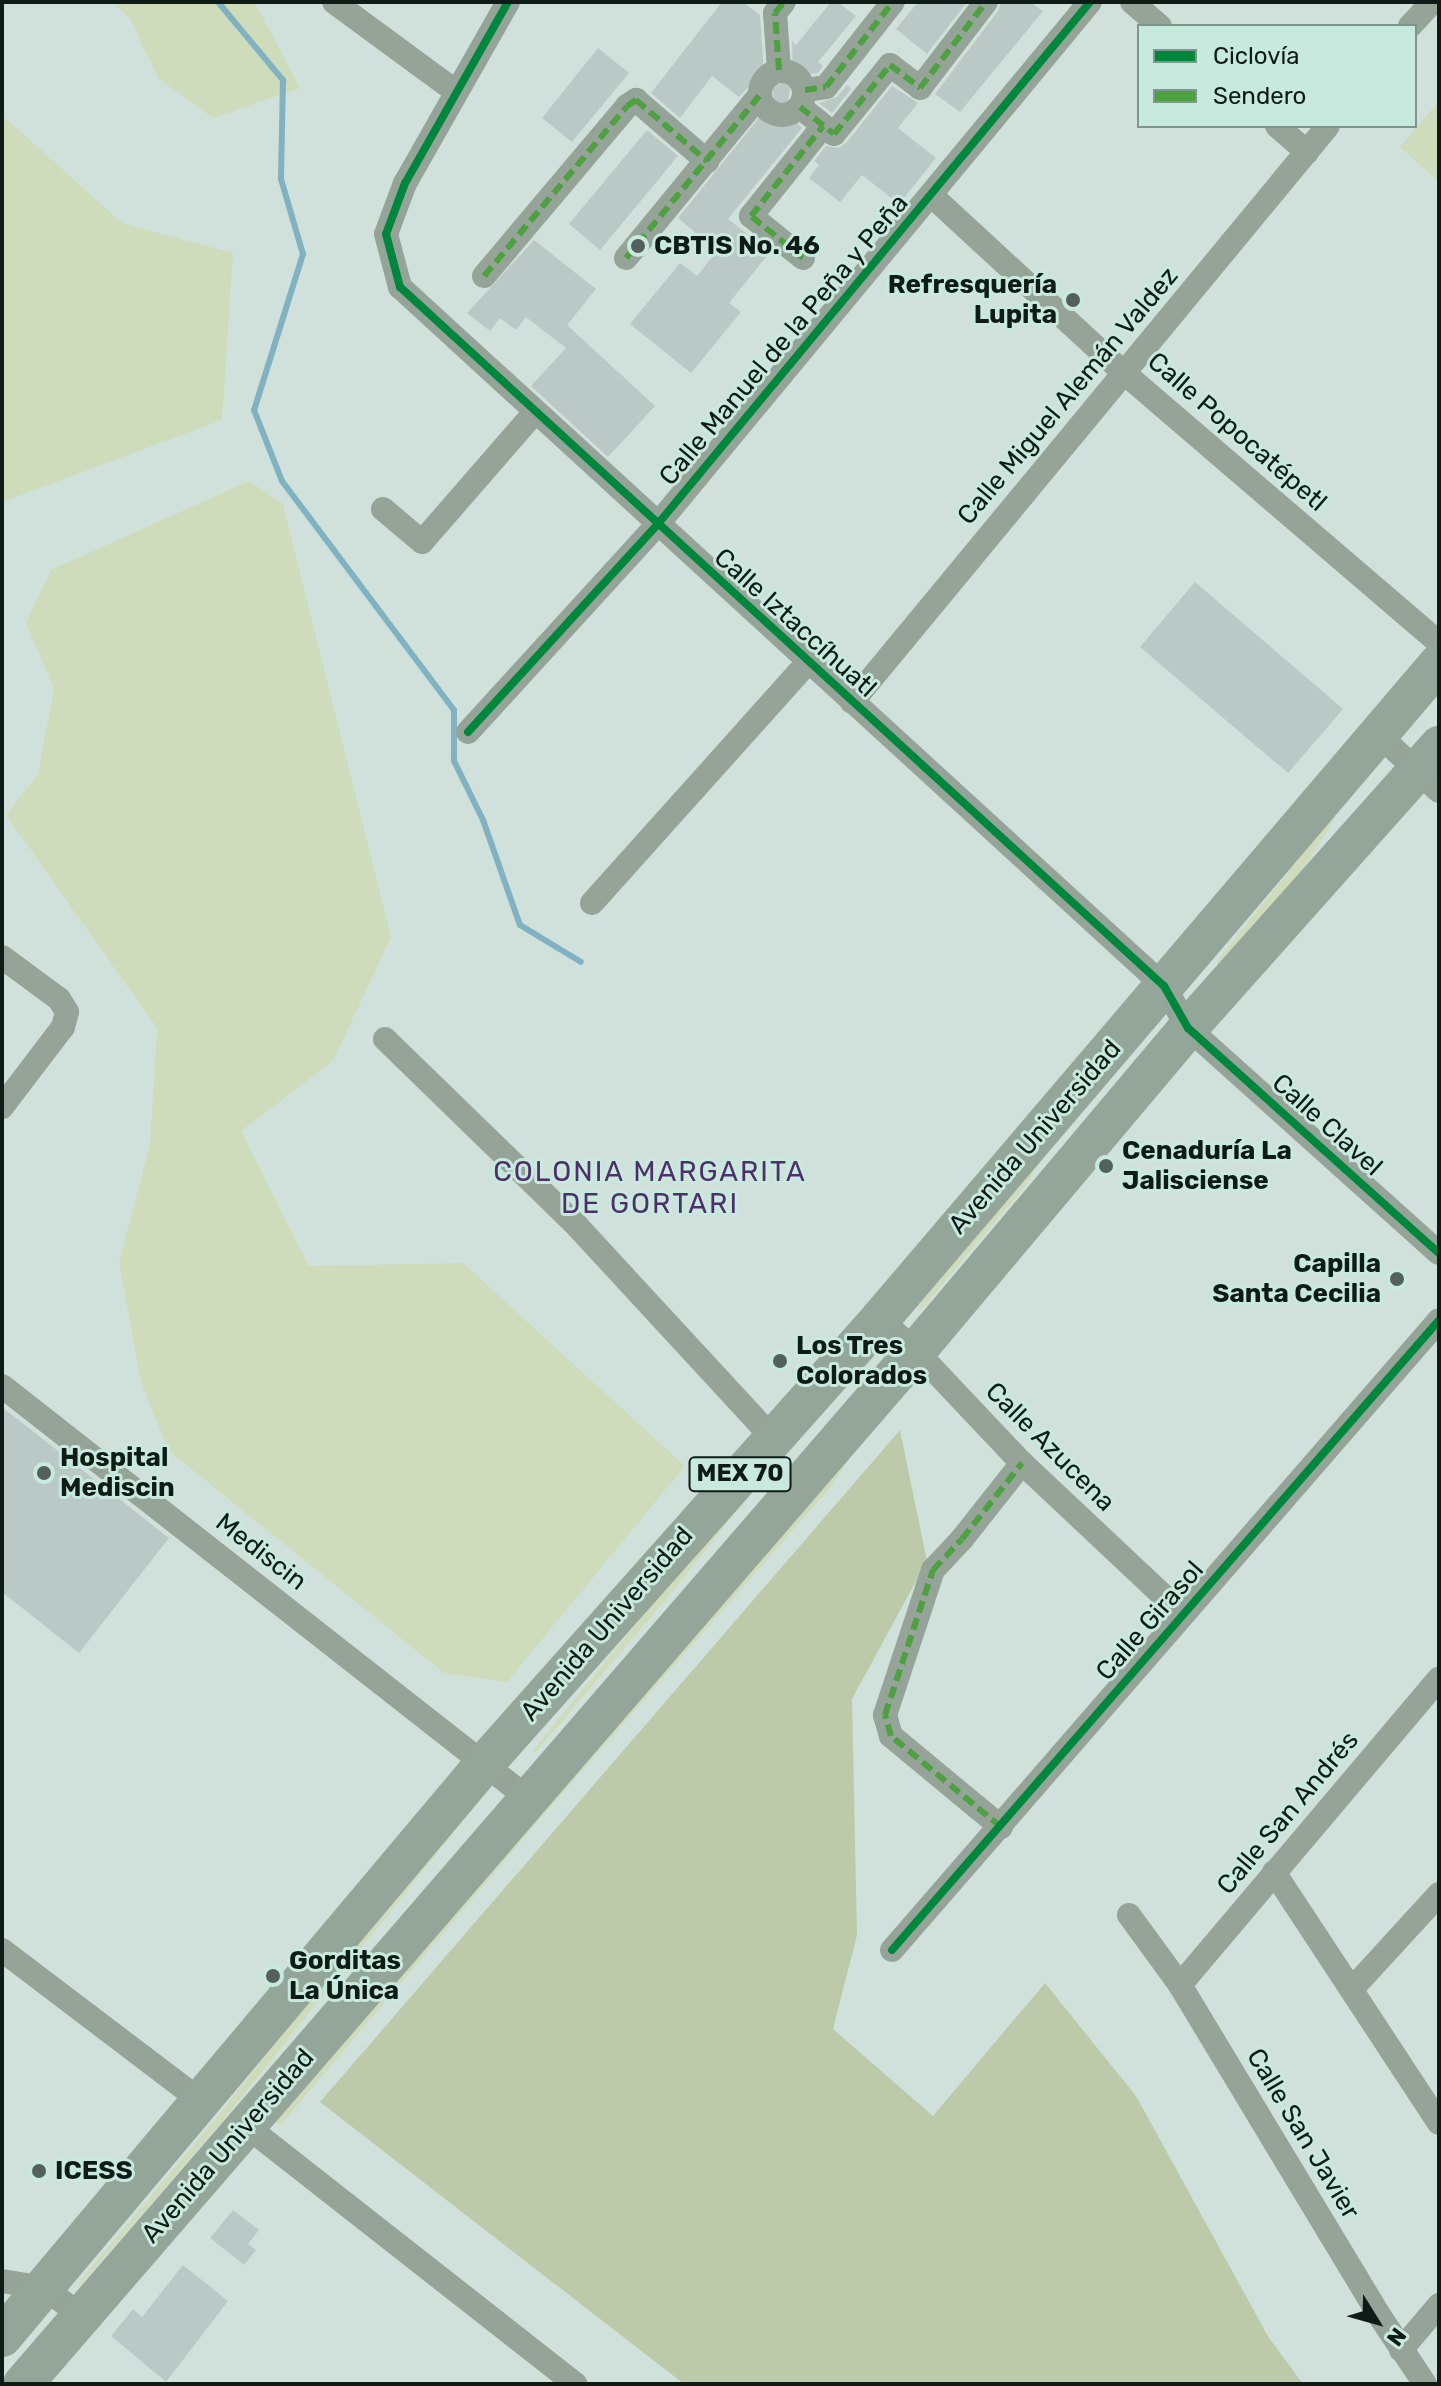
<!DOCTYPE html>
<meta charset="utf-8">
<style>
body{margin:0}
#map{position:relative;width:1441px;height:2386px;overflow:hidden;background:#d0e1db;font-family:Rubik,sans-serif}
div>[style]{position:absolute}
.green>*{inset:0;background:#cedcbc}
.forest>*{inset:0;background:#bdcaaa}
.stream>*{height:6px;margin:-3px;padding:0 3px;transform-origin:3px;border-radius:3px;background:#80b2c2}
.building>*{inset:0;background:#bbc9c6}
.street>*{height:24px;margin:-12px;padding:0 12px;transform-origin:12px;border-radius:12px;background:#96a398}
.street>.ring{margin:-12px;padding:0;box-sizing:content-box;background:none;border:24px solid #96a398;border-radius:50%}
.primary>*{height:40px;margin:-20px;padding:0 20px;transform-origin:20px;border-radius:20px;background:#94a599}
.quiet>*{height:6px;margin-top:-3px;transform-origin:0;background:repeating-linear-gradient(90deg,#4da140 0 12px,transparent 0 18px)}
.cycleway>*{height:8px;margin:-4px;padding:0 4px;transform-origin:4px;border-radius:4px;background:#00873e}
.dots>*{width:22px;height:22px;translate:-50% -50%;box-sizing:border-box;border:4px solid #c8e9dd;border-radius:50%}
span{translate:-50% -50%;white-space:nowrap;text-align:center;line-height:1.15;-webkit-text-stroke:6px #c8e9dd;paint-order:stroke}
.shield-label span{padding:2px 6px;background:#c8e9dd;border:2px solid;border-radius:6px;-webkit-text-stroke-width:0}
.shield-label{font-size:24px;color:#0f1b16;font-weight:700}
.poi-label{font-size:26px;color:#0f1b16;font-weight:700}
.left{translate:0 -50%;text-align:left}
.right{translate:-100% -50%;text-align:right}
.street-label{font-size:26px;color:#0f1b16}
.neighbourhood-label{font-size:28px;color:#4d2f69;letter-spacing:2px}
.frame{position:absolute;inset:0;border:4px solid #0f1b16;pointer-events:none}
.legend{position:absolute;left:1137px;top:24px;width:280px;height:104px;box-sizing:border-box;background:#c8e9dd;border:2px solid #7e978d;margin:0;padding:10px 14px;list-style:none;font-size:24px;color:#0f1b16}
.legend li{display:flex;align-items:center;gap:16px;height:40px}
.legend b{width:40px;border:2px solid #7e978d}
.north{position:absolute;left:1337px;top:2282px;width:80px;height:80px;-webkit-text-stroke:6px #c8e9dd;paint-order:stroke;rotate:127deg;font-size:22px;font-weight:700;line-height:32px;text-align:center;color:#0f1b16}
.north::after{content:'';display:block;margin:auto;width:28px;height:36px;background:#0f1b16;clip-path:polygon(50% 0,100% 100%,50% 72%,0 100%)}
</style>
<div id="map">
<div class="green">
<i style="clip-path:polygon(113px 2px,255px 2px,300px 88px,213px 118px,158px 78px,130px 19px)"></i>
<i style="clip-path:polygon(1439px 101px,1439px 182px,1400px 147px)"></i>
<i style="clip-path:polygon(2px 115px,122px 223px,233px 253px,222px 420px,2px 502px)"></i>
<i style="clip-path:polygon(249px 481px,283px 504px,391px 937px,333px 1061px,241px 1131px,309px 1266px,463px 1263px,685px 1466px,507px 1682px,444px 1673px,169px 1451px,141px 1382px,119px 1262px,150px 1144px,157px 1028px,6px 815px,38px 774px,54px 689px,26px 623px,51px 570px)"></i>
<i style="clip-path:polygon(1334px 814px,1335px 818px,1302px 871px,1219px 967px,1217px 961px)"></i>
<i style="clip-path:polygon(1050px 1147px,1024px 1188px,919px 1312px,918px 1306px)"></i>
<i style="clip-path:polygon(842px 1458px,847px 1462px,830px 1488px,551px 1806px,280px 2126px,275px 2120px)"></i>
<i style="clip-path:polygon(748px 1488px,752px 1492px,669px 1596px,536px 1752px,532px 1751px)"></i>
<i style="clip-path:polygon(488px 1790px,225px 2118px,80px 2286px,78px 2283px,222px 2111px,354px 1941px)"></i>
</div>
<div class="forest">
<i style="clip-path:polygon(900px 1430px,927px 1561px,852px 1699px,857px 1935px,833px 2029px,933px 2116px,1045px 1983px,1136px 2096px,1269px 2338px,1303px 2384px,684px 2384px,320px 2102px)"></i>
</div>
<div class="stream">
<i style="left:218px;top:2px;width:102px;rotate:50.2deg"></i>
<i style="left:283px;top:80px;width:99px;rotate:91.2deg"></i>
<i style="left:281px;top:179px;width:78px;rotate:73.7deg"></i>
<i style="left:303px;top:254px;width:164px;rotate:107.4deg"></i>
<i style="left:254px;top:410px;width:76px;rotate:68.5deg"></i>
<i style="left:282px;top:481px;width:286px;rotate:53.1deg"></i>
<i style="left:454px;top:710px;width:51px;rotate:90deg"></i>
<i style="left:454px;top:761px;width:66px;rotate:63.8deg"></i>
<i style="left:483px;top:820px;width:111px;rotate:70.6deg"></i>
<i style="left:520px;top:925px;width:71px;rotate:31.2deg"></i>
</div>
<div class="building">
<i style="clip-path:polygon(722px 2px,743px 2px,760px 15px,764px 72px,767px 79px,779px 85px,793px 76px,792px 41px,796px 45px,831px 2px,838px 2px,856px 16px,818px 62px,823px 66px,818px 73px,802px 75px,791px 84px,786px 112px,802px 128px,728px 219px,770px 252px,729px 303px,741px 312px,691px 373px,630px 324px,680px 263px,697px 276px,717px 251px,678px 218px,774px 99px,773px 90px,762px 81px,753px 82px,739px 97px,712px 76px,680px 118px,651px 93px)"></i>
<i style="clip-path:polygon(918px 2px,967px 2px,927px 54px,896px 29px)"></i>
<i style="clip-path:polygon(1001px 2px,1030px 2px,1043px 11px,960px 112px,935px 94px,998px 11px)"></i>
<i style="clip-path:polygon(598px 48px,629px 73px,572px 142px,542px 118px)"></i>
<i style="clip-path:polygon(847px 85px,851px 89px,832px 113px,819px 103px,837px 97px)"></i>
<i style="clip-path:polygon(892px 86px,918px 103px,898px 128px,936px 158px,899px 204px,862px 175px,840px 202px,809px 178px,819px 165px,814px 161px,826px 146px,839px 148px,846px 143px)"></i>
<i style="clip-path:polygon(647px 130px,678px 156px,600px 250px,569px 224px)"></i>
<i style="clip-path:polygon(534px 240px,596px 289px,567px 325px,655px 406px,608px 457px,531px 386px,566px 348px,526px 317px,516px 330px,500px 318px,490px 331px,467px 313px)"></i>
<i style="clip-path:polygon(1195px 582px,1343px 709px,1288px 773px,1140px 647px)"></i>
<i style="clip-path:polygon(2px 1407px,169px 1538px,79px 1653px,2px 1592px)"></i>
<i style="clip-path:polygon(233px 2210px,259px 2230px,248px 2244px,256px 2250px,244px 2265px,210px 2238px)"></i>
<i style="clip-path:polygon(183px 2265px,228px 2301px,166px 2382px,111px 2336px,133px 2309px,142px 2317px)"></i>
</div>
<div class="street">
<i style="left:334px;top:2px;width:150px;rotate:36.3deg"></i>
<i style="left:508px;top:2px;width:208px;rotate:119.6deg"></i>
<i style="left:405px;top:183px;width:54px;rotate:110.4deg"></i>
<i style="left:386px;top:234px;width:55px;rotate:75.2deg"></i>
<i style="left:400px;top:287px;width:1036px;rotate:42.46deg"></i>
<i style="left:1164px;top:986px;width:48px;rotate:60.3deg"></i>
<i style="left:1188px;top:1028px;width:337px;rotate:41.9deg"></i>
<i style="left:1132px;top:2px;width:37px;rotate:41deg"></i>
<i style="left:1410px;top:26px;width:33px;rotate:-47deg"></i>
<i style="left:779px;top:70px;width:57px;rotate:-94deg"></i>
<i style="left:775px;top:13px;width:14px;rotate:-51deg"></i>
<i class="ring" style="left:760px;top:71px;width:20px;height:20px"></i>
<i style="left:805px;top:90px;width:21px;rotate:-8deg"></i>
<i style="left:826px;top:87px;width:108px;rotate:-51.8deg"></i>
<i style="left:800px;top:107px;width:43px;rotate:38.5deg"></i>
<i style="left:834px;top:134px;width:89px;rotate:-50.9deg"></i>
<i style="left:890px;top:65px;width:38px;rotate:37deg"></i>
<i style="left:920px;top:88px;width:108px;rotate:-52.5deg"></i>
<i style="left:1277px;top:126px;width:40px;rotate:41deg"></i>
<i style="left:931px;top:195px;width:261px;rotate:42.7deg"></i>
<i style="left:1123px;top:372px;width:416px;rotate:40.6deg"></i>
<i style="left:626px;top:258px;width:210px;rotate:-50.6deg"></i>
<i style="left:803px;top:258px;width:67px;rotate:-141.1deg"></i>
<i style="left:751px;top:216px;width:115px;rotate:-51.3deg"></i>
<i style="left:484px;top:276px;width:222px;rotate:-49.9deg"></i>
<i style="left:627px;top:106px;width:11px;rotate:-34deg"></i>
<i style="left:636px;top:100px;width:94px;rotate:40.7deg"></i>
<i style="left:383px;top:509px;width:51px;rotate:40.2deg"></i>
<i style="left:422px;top:542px;width:172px;rotate:-49deg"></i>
<i style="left:852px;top:702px;width:747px;rotate:-50.43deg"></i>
<i style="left:468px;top:732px;width:280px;rotate:-47.6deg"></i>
<i style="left:657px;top:525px;width:679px;rotate:-50.38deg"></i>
<i style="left:1378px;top:734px;width:83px;rotate:43.1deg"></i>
<i style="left:592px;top:903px;width:325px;rotate:-48.1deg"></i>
<i style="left:2px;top:957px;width:71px;rotate:36.4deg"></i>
<i style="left:59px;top:999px;width:15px;rotate:58deg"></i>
<i style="left:67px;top:1012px;width:16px;rotate:105deg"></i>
<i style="left:63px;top:1027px;width:101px;rotate:127.3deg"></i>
<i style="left:385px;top:1039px;width:269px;rotate:44.2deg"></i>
<i style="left:578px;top:1227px;width:286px;rotate:47.3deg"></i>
<i style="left:880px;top:1319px;width:48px;rotate:41.6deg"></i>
<i style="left:916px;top:1351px;width:154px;rotate:46.6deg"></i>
<i style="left:1022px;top:1463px;width:219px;rotate:43.2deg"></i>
<i style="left:2px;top:1386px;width:670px;rotate:38.09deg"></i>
<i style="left:1001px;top:1827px;width:143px;rotate:-140.4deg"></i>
<i style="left:891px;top:1736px;width:22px;rotate:-106deg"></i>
<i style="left:885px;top:1715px;width:153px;rotate:-71.7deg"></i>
<i style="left:933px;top:1570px;width:42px;rotate:-46.9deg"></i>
<i style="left:962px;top:1539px;width:97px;rotate:-51.7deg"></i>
<i style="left:1274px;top:1872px;width:300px;rotate:56.7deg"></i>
<i style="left:1129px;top:1915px;width:87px;rotate:53.9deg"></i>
<i style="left:1180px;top:1985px;width:385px;rotate:58.9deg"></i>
<i style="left:1379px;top:2315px;width:83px;rotate:56.3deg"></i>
<i style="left:2px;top:1950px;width:250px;rotate:37.2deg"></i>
<i style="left:892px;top:1950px;width:834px;rotate:-49.03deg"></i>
<i style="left:1180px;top:1985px;width:401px;rotate:-49.8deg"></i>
<i style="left:1352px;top:1989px;width:129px;rotate:-47.5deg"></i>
<i style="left:245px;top:2125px;width:420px;rotate:38.1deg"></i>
<i style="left:2px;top:2281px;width:43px;rotate:9.5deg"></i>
<i style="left:44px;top:2288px;width:47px;rotate:36.4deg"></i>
<i style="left:1401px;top:2350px;width:59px;rotate:-49.8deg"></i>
</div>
<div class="primary">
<i style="left:2px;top:2337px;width:750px;rotate:-49.92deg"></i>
<i style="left:485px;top:1763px;width:594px;rotate:-48.34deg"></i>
<i style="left:880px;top:1319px;width:862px;rotate:-49.56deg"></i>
<i style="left:23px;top:2384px;width:1365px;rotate:-49.16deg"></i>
<i style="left:916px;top:1351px;width:422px;rotate:-49.9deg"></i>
<i style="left:1188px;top:1028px;width:378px;rotate:-48.3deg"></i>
</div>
<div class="quiet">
<i style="left:779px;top:70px;width:57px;rotate:-94deg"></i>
<i style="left:775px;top:13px;width:14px;rotate:-51deg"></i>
<i style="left:805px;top:90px;width:21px;rotate:-8deg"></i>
<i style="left:826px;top:87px;width:108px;rotate:-51.8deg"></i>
<i style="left:800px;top:107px;width:43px;rotate:38.5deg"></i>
<i style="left:834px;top:134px;width:89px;rotate:-50.9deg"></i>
<i style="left:890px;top:65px;width:38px;rotate:37deg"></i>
<i style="left:920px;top:88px;width:108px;rotate:-52.5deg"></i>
<i style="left:626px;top:258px;width:210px;rotate:-50.6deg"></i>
<i style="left:803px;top:258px;width:67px;rotate:-141.1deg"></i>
<i style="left:751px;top:216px;width:115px;rotate:-51.3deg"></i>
<i style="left:484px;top:276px;width:222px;rotate:-49.9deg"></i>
<i style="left:627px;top:106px;width:11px;rotate:-34deg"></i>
<i style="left:636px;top:100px;width:94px;rotate:40.7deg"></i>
<i style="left:1001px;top:1827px;width:143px;rotate:-140.4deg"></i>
<i style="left:891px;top:1736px;width:22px;rotate:-106deg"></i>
<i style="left:885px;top:1715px;width:153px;rotate:-71.7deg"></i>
<i style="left:933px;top:1570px;width:42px;rotate:-46.9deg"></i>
<i style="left:962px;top:1539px;width:97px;rotate:-51.7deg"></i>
</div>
<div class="cycleway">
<i style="left:508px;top:2px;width:208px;rotate:119.6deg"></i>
<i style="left:405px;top:183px;width:54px;rotate:110.4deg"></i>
<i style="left:386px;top:234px;width:55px;rotate:75.2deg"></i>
<i style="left:400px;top:287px;width:1036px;rotate:42.46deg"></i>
<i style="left:1164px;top:986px;width:48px;rotate:60.3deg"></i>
<i style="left:1188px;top:1028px;width:337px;rotate:41.9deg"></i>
<i style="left:468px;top:732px;width:280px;rotate:-47.6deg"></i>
<i style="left:657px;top:525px;width:679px;rotate:-50.38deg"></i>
<i style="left:892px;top:1950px;width:834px;rotate:-49.03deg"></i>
</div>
<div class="dots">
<i style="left:638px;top:246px;background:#53605b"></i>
<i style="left:1073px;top:300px;background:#53605b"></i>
<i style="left:1106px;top:1166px;background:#53605b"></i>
<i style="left:1397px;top:1279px;background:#53605b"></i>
<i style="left:780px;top:1361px;background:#53605b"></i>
<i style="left:44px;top:1473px;background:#53605b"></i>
<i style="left:273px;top:1976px;background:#53605b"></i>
<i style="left:39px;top:2171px;background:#53605b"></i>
</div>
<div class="shield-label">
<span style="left:740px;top:1474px">MEX 70</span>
</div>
<div class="poi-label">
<span class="left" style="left:654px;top:246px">CBTIS No. 46</span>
<span class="right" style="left:1057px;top:300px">Refresquería<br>Lupita</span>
<span class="left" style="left:1122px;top:1166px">Cenaduría La<br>Jalisciense</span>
<span class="right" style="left:1381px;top:1279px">Capilla<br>Santa Cecilia</span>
<span class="left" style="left:796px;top:1361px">Los Tres<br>Colorados</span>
<span class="left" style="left:60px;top:1473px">Hospital<br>Mediscin</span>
<span class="left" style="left:289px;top:1976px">Gorditas<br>La Única</span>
<span class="left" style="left:55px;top:2171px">ICESS</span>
</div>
<div class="street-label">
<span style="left:784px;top:340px;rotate:-50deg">Calle Manuel de la Peña y Peña</span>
<span style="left:1068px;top:396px;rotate:-50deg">Calle Miguel Alemán Valdez</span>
<span style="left:1237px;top:432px;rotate:41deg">Calle Popocatépetl</span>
<span style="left:795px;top:623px;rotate:42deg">Calle Iztaccíhuatl</span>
<span style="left:1327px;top:1125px;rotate:42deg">Calle Clavel</span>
<span style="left:1035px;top:1137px;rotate:-49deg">Avenida Universidad</span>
<span style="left:1050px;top:1447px;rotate:45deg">Calle Azucena</span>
<span style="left:261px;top:1552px;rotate:38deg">Mediscin</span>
<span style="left:1150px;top:1621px;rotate:-49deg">Calle Girasol</span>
<span style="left:607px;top:1624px;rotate:-49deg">Avenida Universidad</span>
<span style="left:1288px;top:1813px;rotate:-50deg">Calle San Andrés</span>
<span style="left:1303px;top:2134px;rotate:59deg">Calle San Javier</span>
<span style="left:228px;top:2146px;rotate:-49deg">Avenida Universidad</span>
</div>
<div class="neighbourhood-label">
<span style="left:650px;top:1188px">COLONIA MARGARITA<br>DE GORTARI</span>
</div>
<div class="frame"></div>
<ul class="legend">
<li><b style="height:10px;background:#00873e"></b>Ciclovía</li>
<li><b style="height:10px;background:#4da140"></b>Sendero</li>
</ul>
<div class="north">N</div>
</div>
